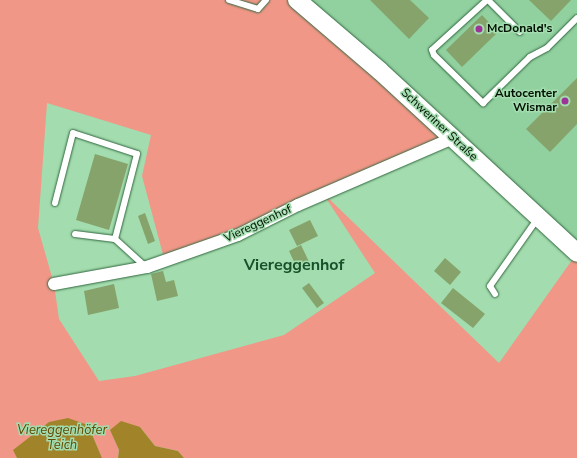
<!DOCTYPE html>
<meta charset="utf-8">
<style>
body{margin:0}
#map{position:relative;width:577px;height:458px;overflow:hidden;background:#a3dcae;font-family:"Nunito Sans",sans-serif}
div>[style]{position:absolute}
.built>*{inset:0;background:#91d09f}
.green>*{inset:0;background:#f09788}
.water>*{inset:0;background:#a1842a}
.building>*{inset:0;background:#85a36a}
.roads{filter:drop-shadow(0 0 1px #31673f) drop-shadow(0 0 1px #31673f)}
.lane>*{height:6px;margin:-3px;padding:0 3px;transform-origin:3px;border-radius:3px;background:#fff}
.street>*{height:12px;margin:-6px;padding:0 6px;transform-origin:6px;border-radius:6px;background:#fff}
.secondary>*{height:18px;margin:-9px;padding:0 9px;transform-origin:9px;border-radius:9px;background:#fff}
.dots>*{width:11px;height:11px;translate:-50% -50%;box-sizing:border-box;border:2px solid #a3dcae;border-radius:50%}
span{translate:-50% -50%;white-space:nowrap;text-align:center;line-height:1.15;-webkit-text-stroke:3px #a3dcae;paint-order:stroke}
.poi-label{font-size:12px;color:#001103;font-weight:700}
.left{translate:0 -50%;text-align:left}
.right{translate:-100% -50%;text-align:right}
.street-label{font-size:12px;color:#001103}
.water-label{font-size:13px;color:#614c06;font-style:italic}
.district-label{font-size:16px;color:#18502a;font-weight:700}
</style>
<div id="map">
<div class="built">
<i style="clip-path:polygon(299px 0,577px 0,577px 253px)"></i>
</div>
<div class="green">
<i style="clip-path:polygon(evenodd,0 0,300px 0,449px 139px,325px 195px,499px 363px,577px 253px,577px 458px,184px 458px,178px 451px,155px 446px,140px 427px,110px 430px,119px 450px,118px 458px,102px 458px,88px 425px,49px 422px,14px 450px,17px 458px,0 458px,0 0,47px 103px,151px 135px,142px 176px,165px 262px,324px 195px,375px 273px,284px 335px,135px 376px,99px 381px,59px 319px,54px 284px,38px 228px,47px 103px)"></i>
</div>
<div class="water">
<i style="clip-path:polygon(68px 418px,88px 425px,102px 458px,17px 458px,13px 450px,49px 422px)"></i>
<i style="clip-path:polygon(121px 421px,140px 427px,155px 446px,178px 451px,184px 458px,118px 458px,119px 450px,110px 430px)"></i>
</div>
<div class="building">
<i style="clip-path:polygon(370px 0,410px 0,429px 18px,409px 39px)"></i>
<i style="clip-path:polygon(529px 0,571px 0,551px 21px)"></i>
<i style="clip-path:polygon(482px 15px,498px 32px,462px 67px,446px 50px)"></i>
<i style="clip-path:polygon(577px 78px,577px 124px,550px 152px,526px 129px)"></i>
<i style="clip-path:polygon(95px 154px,128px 164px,109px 230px,76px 220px)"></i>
<i style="clip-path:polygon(145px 213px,155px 241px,148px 244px,138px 216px)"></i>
<i style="clip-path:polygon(310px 220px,318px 236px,297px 246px,289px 230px)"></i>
<i style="clip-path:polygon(301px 245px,311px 266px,299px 272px,289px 251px)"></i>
<i style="clip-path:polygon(445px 258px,461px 272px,450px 285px,434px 271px)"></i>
<i style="clip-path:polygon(163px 271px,166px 282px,174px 280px,178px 296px,157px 301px,151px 274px)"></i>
<i style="clip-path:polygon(309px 283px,324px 303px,317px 308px,302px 288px)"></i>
<i style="clip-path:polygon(114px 284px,119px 308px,88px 315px,84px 291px)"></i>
<i style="clip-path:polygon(453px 288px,485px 314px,473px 328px,441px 303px)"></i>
</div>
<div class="roads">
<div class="lane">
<i style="left:229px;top:0;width:30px;rotate:17deg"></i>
<i style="left:258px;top:9px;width:12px;rotate:-48deg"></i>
<i style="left:487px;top:0;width:74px;rotate:137.7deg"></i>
<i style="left:432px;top:50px;width:5px;rotate:68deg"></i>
<i style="left:434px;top:55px;width:69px;rotate:44.4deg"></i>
<i style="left:483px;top:103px;width:66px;rotate:-44.4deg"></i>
<i style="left:530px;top:57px;width:19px;rotate:-28deg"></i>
<i style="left:547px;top:48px;width:42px;rotate:-45deg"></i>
<i style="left:488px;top:0;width:45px;rotate:45deg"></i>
<i style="left:55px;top:203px;width:72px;rotate:-75.6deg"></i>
<i style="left:73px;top:133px;width:67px;rotate:18.2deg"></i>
<i style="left:137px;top:154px;width:88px;rotate:104.5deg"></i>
<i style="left:115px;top:239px;width:42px;rotate:42.1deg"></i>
<i style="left:75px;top:234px;width:40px;rotate:7.1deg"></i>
<i style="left:495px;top:294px;width:9px;rotate:-122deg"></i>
<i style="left:490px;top:286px;width:83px;rotate:-54.8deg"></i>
</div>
<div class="street">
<i style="left:54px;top:284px;width:95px;rotate:-10.4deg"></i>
<i style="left:147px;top:267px;width:96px;rotate:-19.4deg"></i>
<i style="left:238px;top:235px;width:67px;rotate:-26.6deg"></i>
<i style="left:298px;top:205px;width:169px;rotate:-23.4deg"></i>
</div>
<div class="secondary">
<i style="left:297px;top:0;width:109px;rotate:40.5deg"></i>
<i style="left:380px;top:71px;width:268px;rotate:42.7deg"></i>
</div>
</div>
<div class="dots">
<i style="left:479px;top:29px;background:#9d3396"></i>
<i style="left:565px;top:101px;background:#9d3396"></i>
</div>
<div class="poi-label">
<span class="left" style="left:487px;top:29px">McDonald's</span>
<span class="right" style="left:557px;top:101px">Autocenter<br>Wismar</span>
</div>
<div class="street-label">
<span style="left:439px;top:125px;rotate:43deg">Schweriner Straße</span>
<span style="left:258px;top:224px;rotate:-25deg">Viereggenhof</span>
</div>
<div class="water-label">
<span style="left:62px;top:438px">Viereggenhöfer<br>Teich</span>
</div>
<div class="district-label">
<span style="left:294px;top:265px">Viereggenhof</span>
</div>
</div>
